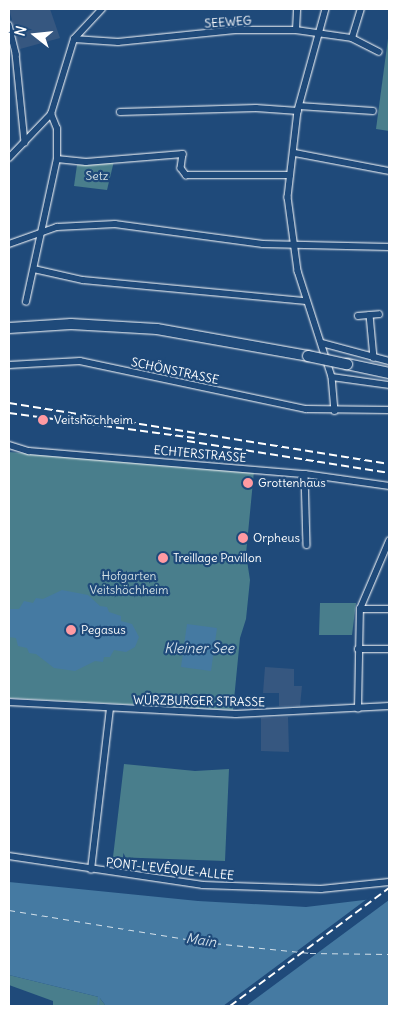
<!DOCTYPE html>
<meta charset="utf-8">
<style>
body{margin:0}
#map{position:relative;width:398px;height:1015px;overflow:hidden;background:#1f4a7a;font-family:Delius,sans-serif}
div>[style]{position:absolute}
.built>*{inset:0;background:#365780}
.green>*{inset:0;background:#497e8c}
.water>*{inset:0;background:#457aa2}
.pier>*{inset:0;background:#1f4a7a}
.stream>*{height:2px;margin:-1px;padding:0 1px;transform-origin:1px;border-radius:1px;background:#457aa2}
.ferry>*{height:1px;margin-top:-0.5px;transform-origin:0;background:repeating-linear-gradient(90deg,#d0dee8 0 6px,transparent 0 11px)}
.roads{filter:drop-shadow(0 0 1px #fff) drop-shadow(0 0 1px #fff)}
.street>*{height:5.5px;margin:-2.75px;padding:0 2.75px;transform-origin:2.75px;border-radius:2.75px;background:#1f4a7a}
.primary>*{height:10px;margin:-5px;padding:0 5px;transform-origin:5px;border-radius:5px;background:#1f4a7a}
.rail>*{height:2px;margin-top:-1px;transform-origin:0;background:repeating-linear-gradient(90deg,#fff 0 8px,transparent 0 12px)}
.bridges{filter:drop-shadow(0 0 1px #fff) drop-shadow(0 0 1px #fff)}
.primary-bridge>*{height:10px;margin:-5px;padding:0 5px;transform-origin:5px;border-radius:5px;background:#1f4a7a}
.dots>*{width:14px;height:14px;translate:-50% -50%;box-sizing:border-box;border:2px solid #1f4a7a;border-radius:50%}
span{translate:-50% -50%;white-space:nowrap;text-align:center;line-height:1.15;-webkit-text-stroke:4.5px #1f4a7a;paint-order:stroke}
.street-label{font-size:12px;color:#fff}
.park-label{font-size:12px;color:#d2dfe2}
.poi-label{font-size:12px;color:#fff}
.left{translate:0 -50%;text-align:left}
.water-label{font-size:14px;color:#d0dee8;font-style:italic}
.frame{position:absolute;inset:0;border:10px solid #fff;pointer-events:none}
.north{position:absolute;left:10px;top:10px;width:50px;height:50px;-webkit-text-stroke:4px #1f4a7a;paint-order:stroke;rotate:286deg;font-size:14px;font-weight:700;line-height:20px;text-align:center;color:#fff}
.north::after{content:'';display:block;margin:auto;width:18px;height:22px;background:#fff;clip-path:polygon(50% 0,100% 100%,50% 72%,0 100%)}
</style>
<div id="map">
<div class="built">
<i style="clip-path:polygon(9px 9px,50px 9px,60px 38px,20px 49px)"></i>
<i style="clip-path:polygon(265px 667px,294px 669px,294px 686px,302px 686px,300px 706px,279px 706px,279px 693px,263px 693px)"></i>
<i style="clip-path:polygon(288px 717px,289px 752px,261px 751px,261px 718px)"></i>
</div>
<div class="green">
<i style="clip-path:polygon(389px 31px,389px 131px,376px 129px)"></i>
<i style="clip-path:polygon(114px 161px,107px 190px,74px 186px,77px 165px)"></i>
<i style="clip-path:polygon(9px 452px,254px 471px,246px 554px,250px 580px,246px 619px,240px 638px,233px 710px,9px 698px)"></i>
<i style="clip-path:polygon(320px 603px,356px 603px,352px 635px,319px 635px)"></i>
<i style="clip-path:polygon(124px 764px,195px 771px,229px 769px,225px 861px,113px 857px)"></i>
<i style="clip-path:polygon(9px 975px,99px 997px,106px 1006px,53px 1006px,53px 1001px,9px 985px)"></i>
</div>
<div class="water">
<i style="clip-path:polygon(62px 590px,88px 595px,100px 606px,107px 607px,109px 612px,121px 616px,121px 621px,132px 624px,139px 637px,135px 647px,126px 652px,114px 650px,110px 657px,104px 657px,103px 662px,95px 661px,75px 671px,54px 668px,36px 654px,29px 653px,27px 648px,18px 646px,16px 638px,9px 637px,9px 609px,19px 609px,24px 601px,33px 603px,36px 598px,43px 599px)"></i>
<i style="clip-path:polygon(187px 624px,217px 628px,211px 671px,181px 667px)"></i>
<i style="clip-path:polygon(9px 882px,198px 901px,306px 907px,389px 897px,389px 1006px,106px 1006px,99px 997px,9px 975px)"></i>
</div>
<div class="pier">
<i style="clip-path:polygon(389px 894px,389px 900px,246px 1006px,223px 1006px,371px 896px)"></i>
</div>
<div class="stream">
<i style="left:98px;top:1006px;width:9px;rotate:-84deg"></i>
</div>
<div class="ferry">
<i style="left:9px;top:910px;width:198px;rotate:9.3deg"></i>
<i style="left:204px;top:942px;width:107px;rotate:5.9deg"></i>
<i style="left:310px;top:953px;width:79px;rotate:0.7deg"></i>
</div>
<div class="roads">
<div class="street">
<i style="left:326px;top:9px;width:106px;rotate:105.4deg"></i>
<i style="left:298px;top:111px;width:87px;rotate:96.6deg"></i>
<i style="left:288px;top:197px;width:75px;rotate:82.3deg"></i>
<i style="left:298px;top:271px;width:111px;rotate:72.2deg"></i>
<i style="left:332px;top:377px;width:34px;rotate:85deg"></i>
<i style="left:9px;top:25px;width:30px;rotate:76deg"></i>
<i style="left:16px;top:54px;width:89px;rotate:84.2deg"></i>
<i style="left:296px;top:30px;width:21px;rotate:-87deg"></i>
<i style="left:352px;top:38px;width:30px;rotate:-73deg"></i>
<i style="left:74px;top:39px;width:44px;rotate:3.9deg"></i>
<i style="left:118px;top:42px;width:120px;rotate:-5.8deg"></i>
<i style="left:237px;top:30px;width:59px"></i>
<i style="left:296px;top:30px;width:57px;rotate:8.1deg"></i>
<i style="left:352px;top:38px;width:30px;rotate:27deg"></i>
<i style="left:299px;top:106px;width:74px;rotate:3.9deg"></i>
<i style="left:120px;top:112px;width:136px;rotate:-1.7deg"></i>
<i style="left:256px;top:108px;width:42px;rotate:4.1deg"></i>
<i style="left:295px;top:153px;width:96px;rotate:10.8deg"></i>
<i style="left:9px;top:158px;width:61px;rotate:-46.3deg"></i>
<i style="left:51px;top:114px;width:78px;rotate:-73deg"></i>
<i style="left:74px;top:39px;width:41px;rotate:-47deg"></i>
<i style="left:57px;top:159px;width:29px;rotate:6deg"></i>
<i style="left:86px;top:162px;width:97px;rotate:-4.7deg"></i>
<i style="left:183px;top:154px;width:14px;rotate:98deg"></i>
<i style="left:181px;top:168px;width:9px;rotate:54deg"></i>
<i style="left:186px;top:175px;width:104px"></i>
<i style="left:9px;top:244px;width:51px;rotate:-19.5deg"></i>
<i style="left:57px;top:227px;width:58px;rotate:-3deg"></i>
<i style="left:115px;top:224px;width:149px;rotate:7.7deg"></i>
<i style="left:263px;top:244px;width:126px;rotate:1.4deg"></i>
<i style="left:34px;top:269px;width:50px;rotate:12.7deg"></i>
<i style="left:83px;top:280px;width:224px;rotate:5.4deg"></i>
<i style="left:26px;top:302px;width:146px;rotate:-77.8deg"></i>
<i style="left:57px;top:159px;width:30px;rotate:-90deg"></i>
<i style="left:57px;top:129px;width:16px;rotate:-112deg"></i>
<i style="left:370px;top:315px;width:43px;rotate:84.7deg"></i>
<i style="left:358px;top:316px;width:21px;rotate:-5deg"></i>
<i style="left:322px;top:343px;width:69px;rotate:15deg"></i>
<i style="left:9px;top:365px;width:71px;rotate:-3.2deg"></i>
<i style="left:80px;top:361px;width:231px;rotate:12deg"></i>
<i style="left:306px;top:409px;width:83px;rotate:0.7deg"></i>
<i style="left:332px;top:377px;width:58px;rotate:8deg"></i>
<i style="left:9px;top:445px;width:21px;rotate:17deg"></i>
<i style="left:29px;top:451px;width:277px;rotate:4.8deg"></i>
<i style="left:305px;top:474px;width:85px;rotate:8.1deg"></i>
<i style="left:305px;top:474px;width:71px;rotate:88.4deg"></i>
<i style="left:360px;top:609px;width:29px"></i>
<i style="left:358px;top:649px;width:31px"></i>
<i style="left:9px;top:702px;width:227px;rotate:3deg"></i>
<i style="left:236px;top:714px;width:153px;rotate:-3deg"></i>
<i style="left:358px;top:709px;width:100px;rotate:-88.9deg"></i>
<i style="left:360px;top:609px;width:74px;rotate:-66.9deg"></i>
<i style="left:9px;top:856px;width:196px;rotate:8.5deg"></i>
<i style="left:203px;top:885px;width:118px;rotate:1.9deg"></i>
<i style="left:321px;top:889px;width:68px;rotate:-5.9deg"></i>
<i style="left:91px;top:870px;width:162px;rotate:-83.3deg"></i>
</div>
<div class="primary">
<i style="left:9px;top:328px;width:62px;rotate:-3.7deg"></i>
<i style="left:71px;top:324px;width:86px;rotate:3.3deg"></i>
<i style="left:157px;top:329px;width:153px;rotate:10.1deg"></i>
<i style="left:347px;top:364px;width:43px;rotate:12.1deg"></i>
</div>
</div>
<div class="rail">
<i style="left:9px;top:403px;width:385px;rotate:9.1deg"></i>
<i style="left:9px;top:413px;width:187px;rotate:7.7deg"></i>
<i style="left:187px;top:441px;width:205px;rotate:9deg"></i>
<i style="left:230px;top:1006px;width:198px;rotate:-36.6deg"></i>
</div>
<div class="bridges">
<div class="primary-bridge">
<i style="left:308px;top:356px;width:40px;rotate:12deg"></i>
</div>
</div>
<div class="dots">
<i style="left:43px;top:420px;background:#ff9aa2"></i>
<i style="left:248px;top:483px;background:#ff9aa2"></i>
<i style="left:243px;top:538px;background:#ff9aa2"></i>
<i style="left:163px;top:558px;background:#ff9aa2"></i>
<i style="left:71px;top:630px;background:#ff9aa2"></i>
</div>
<div class="street-label">
<span style="left:228px;top:22px;rotate:-4deg">SEEWEG</span>
<span style="left:175px;top:371px;rotate:12deg">SCHÖNSTRASSE</span>
<span style="left:200px;top:454px;rotate:5deg">ECHTERSTRASSE</span>
<span style="left:199px;top:701px;rotate:1deg">WÜRZBURGER STRASSE</span>
<span style="left:170px;top:869px;rotate:6deg">PONT-L'EVÊQUE-ALLEE</span>
</div>
<div class="park-label">
<span style="left:97px;top:176px">Setz</span>
<span style="left:129px;top:583px">Hofgarten<br>Veitshöchheim</span>
</div>
<div class="poi-label">
<span class="left" style="left:54px;top:420px">Veitshöchheim</span>
<span class="left" style="left:258px;top:483px">Grottenhaus</span>
<span class="left" style="left:253px;top:538px">Orpheus</span>
<span class="left" style="left:173px;top:558px">Treillage Pavillon</span>
<span class="left" style="left:81px;top:630px">Pegasus</span>
</div>
<div class="water-label">
<span style="left:199px;top:648px">Kleiner See</span>
<span style="left:201px;top:940px;rotate:8deg">Main</span>
</div>
<div class="frame"></div>
<div class="north">N</div>
</div>
